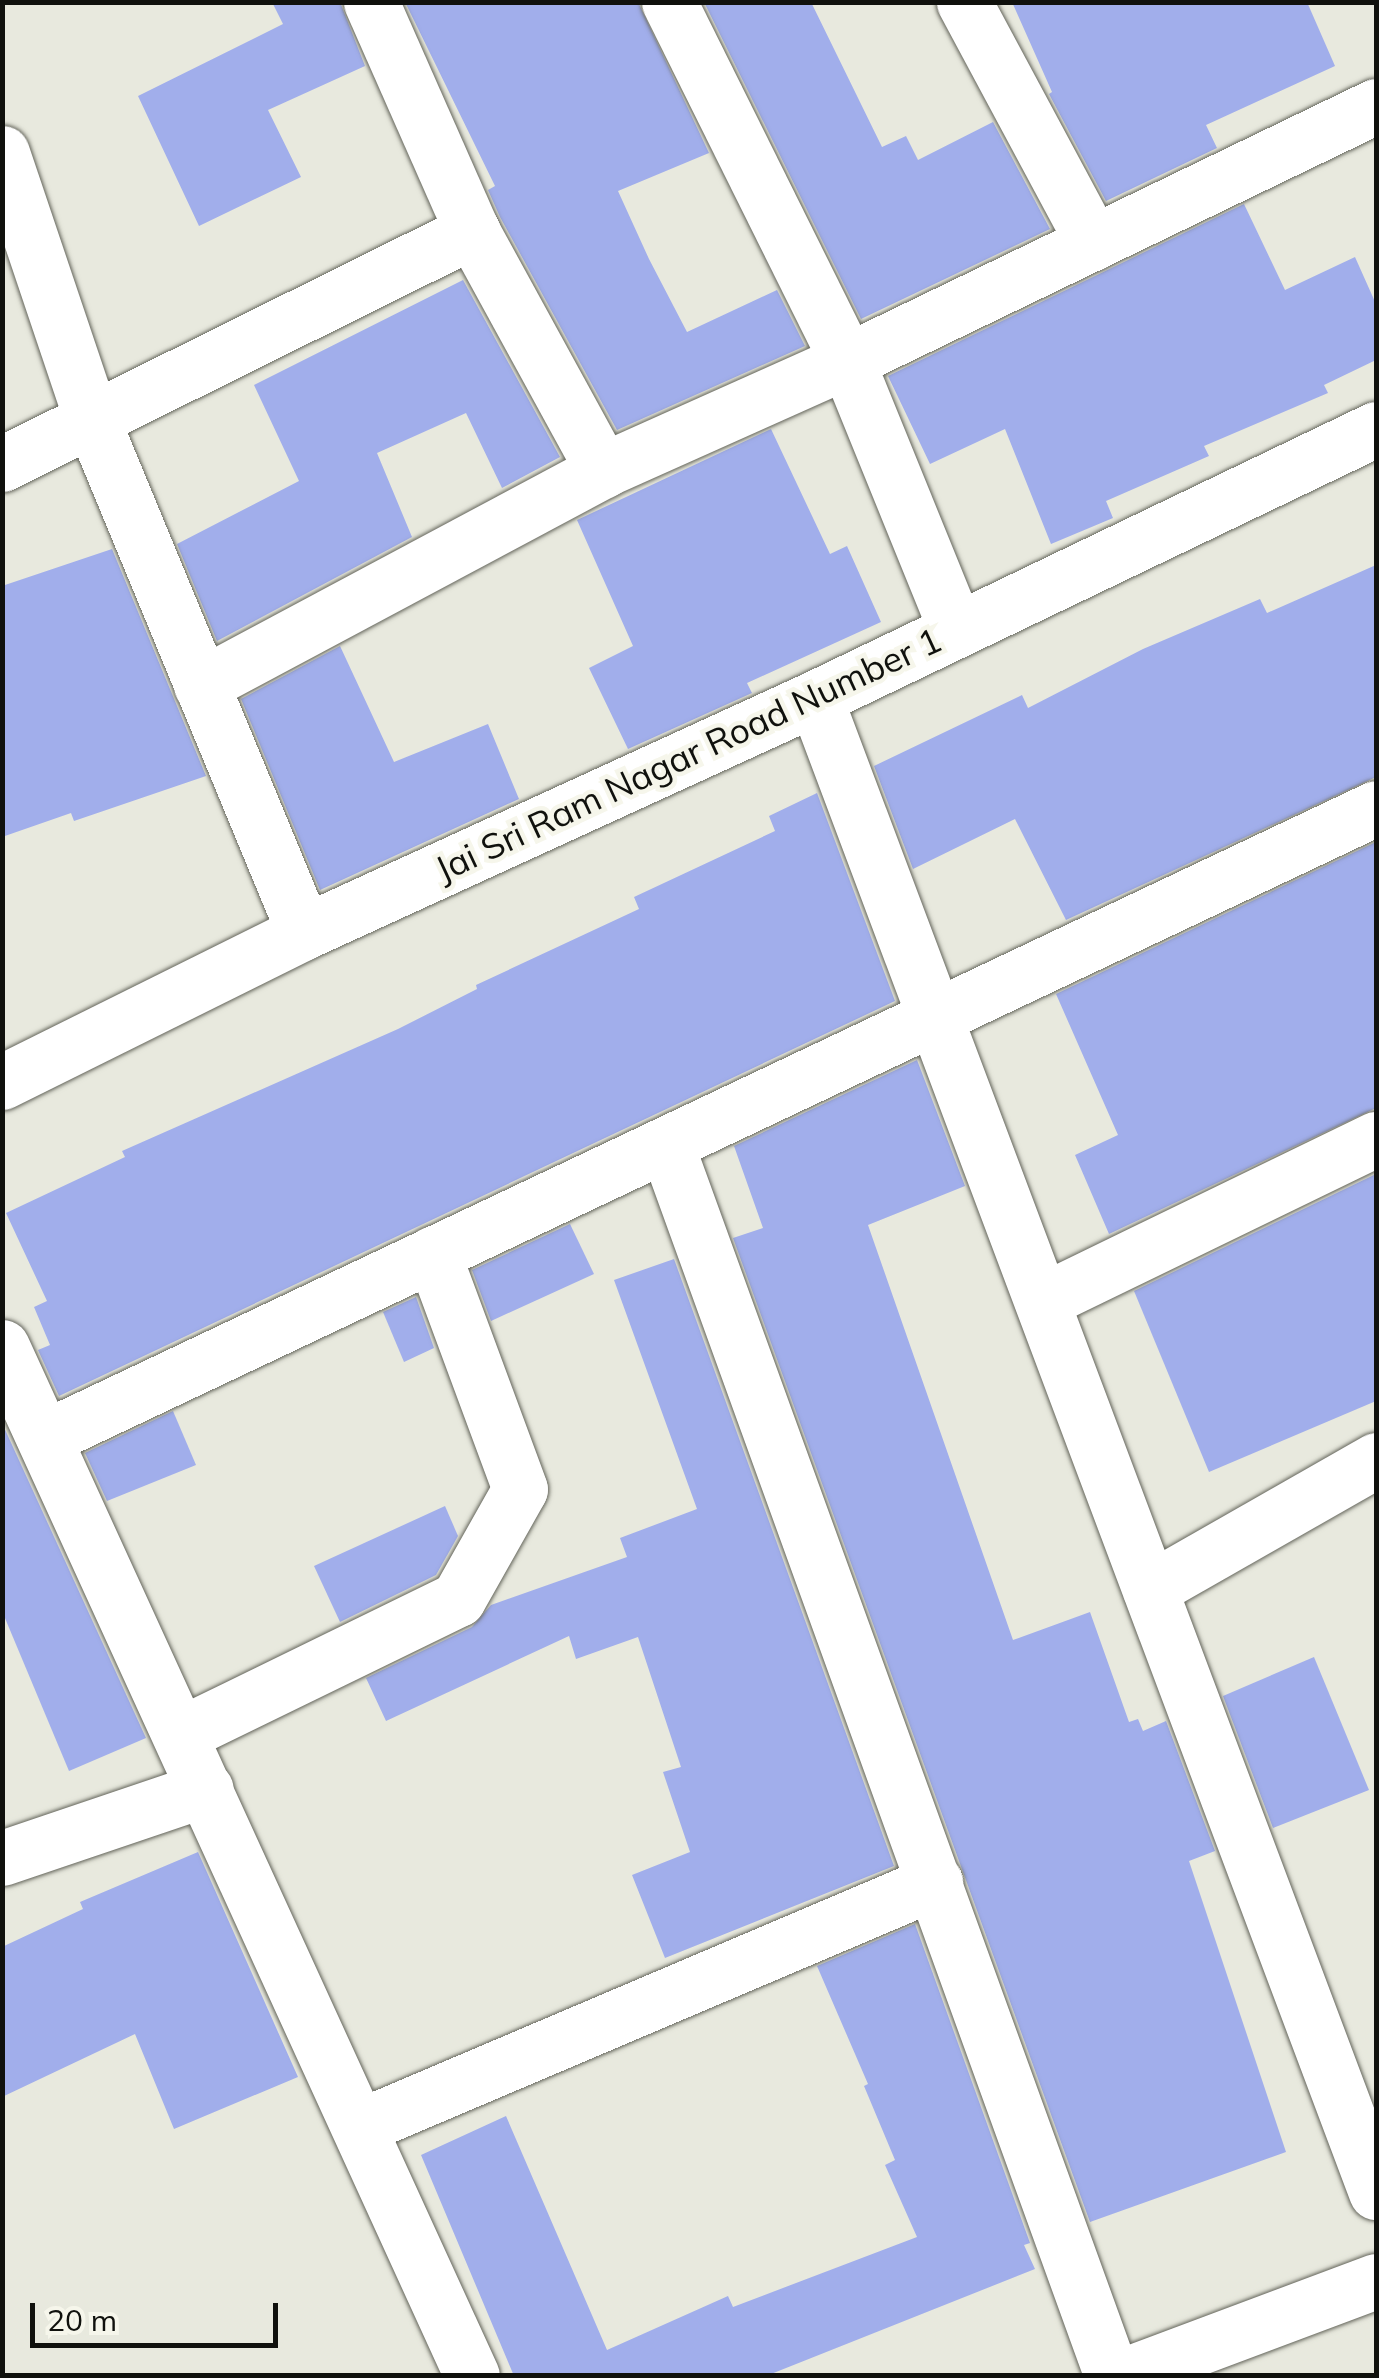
<!DOCTYPE html>
<style>
body{margin:0}
#map{position:relative;width:1379px;height:2378px;overflow:hidden;background:#e8e9de;font-family:Mulish,sans-serif}
div>[style]{position:absolute}
.building>*{inset:0;background:#a1aeeb}
.roads{filter:drop-shadow(0 0 2px #63645a) drop-shadow(0 0 2px #63645a)}
.minor>*{height:55px;margin:-27.5px;padding:0 27.5px;transform-origin:27.5px;border-radius:27.5px;background:#fff}
span{translate:-50% -50%;white-space:nowrap;text-align:center;line-height:1.15;-webkit-text-stroke:9px #f6f6eb;paint-order:stroke}
.street-label{font-size:35px;color:#10110d}
.frame{position:absolute;inset:0;border:5px solid #10110d;pointer-events:none}
.scale{position:absolute;left:30px;top:2303px;width:248px;height:45px;box-sizing:border-box;border:5px solid #10110d;border-top:0;padding-left:12px;font-size:30px;line-height:35px;white-space:nowrap;color:#10110d;-webkit-text-stroke:8px #f6f6eb;paint-order:stroke}
</style>
<div id="map">
<div class="building">
<i style="clip-path:polygon(272px 2px,340px 2px,365px 66px,268px 110px,301px 177px,199px 226px,138px 96px,283px 24px)"></i>
<i style="clip-path:polygon(405px 2px,638px 2px,709px 153px,618px 191px,649px 259px,687px 332px,777px 290px,805px 346px,617px 430px,500px 217px,488px 190px,495px 186px)"></i>
<i style="clip-path:polygon(704px 2px,811px 2px,882px 147px,906px 136px,918px 160px,993px 122px,1050px 229px,861px 319px)"></i>
<i style="clip-path:polygon(1012px 2px,1307px 2px,1335px 66px,1206px 125px,1217px 148px,1106px 201px,1049px 94px,1052px 92px)"></i>
<i style="clip-path:polygon(1244px 204px,1285px 290px,1355px 257px,1376px 304px,1376px 360px,1324px 385px,1328px 393px,1204px 446px,1209px 456px,1106px 501px,1113px 518px,1051px 544px,1005px 429px,930px 464px,888px 376px)"></i>
<i style="clip-path:polygon(463px 280px,560px 457px,502px 488px,466px 413px,377px 453px,412px 537px,217px 641px,177px 544px,299px 481px,254px 385px)"></i>
<i style="clip-path:polygon(771px 429px,830px 554px,847px 546px,881px 622px,747px 683px,752px 693px,628px 749px,589px 668px,633px 646px,577px 520px)"></i>
<i style="clip-path:polygon(112px 549px,206px 776px,74px 821px,71px 813px,2px 837px,2px 586px)"></i>
<i style="clip-path:polygon(1376px 565px,1376px 777px,1066px 920px,1015px 819px,913px 869px,874px 766px,1022px 695px,1028px 708px,1143px 649px,1260px 599px,1267px 613px)"></i>
<i style="clip-path:polygon(340px 646px,394px 762px,488px 724px,519px 799px,320px 890px,241px 699px)"></i>
<i style="clip-path:polygon(817px 793px,895px 1001px,59px 1396px,38px 1350px,50px 1345px,34px 1307px,47px 1301px,6px 1213px,125px 1157px,122px 1151px,398px 1029px,477px 989px,476px 985px,639px 909px,634px 897px,775px 831px,769px 816px)"></i>
<i style="clip-path:polygon(1376px 842px,1376px 1108px,1109px 1234px,1075px 1155px,1118px 1135px,1056px 994px)"></i>
<i style="clip-path:polygon(917px 1060px,965px 1186px,868px 1225px,1013px 1640px,1090px 1612px,1129px 1722px,1138px 1719px,1143px 1731px,1166px 1721px,1215px 1851px,1189px 1861px,1286px 2152px,1090px 2222px,733px 1238px,763px 1228px,734px 1146px)"></i>
<i style="clip-path:polygon(1376px 1174px,1376px 1401px,1209px 1472px,1134px 1291px)"></i>
<i style="clip-path:polygon(570px 1224px,594px 1274px,491px 1321px,472px 1270px)"></i>
<i style="clip-path:polygon(674px 1259px,894px 1866px,665px 1958px,632px 1875px,690px 1852px,663px 1772px,681px 1767px,638px 1637px,576px 1659px,569px 1636px,386px 1721px,366px 1678px,472px 1627px,491px 1605px,627px 1557px,620px 1538px,697px 1509px,614px 1280px)"></i>
<i style="clip-path:polygon(416px 1297px,434px 1348px,404px 1362px,383px 1312px)"></i>
<i style="clip-path:polygon(173px 1411px,196px 1465px,107px 1501px,85px 1453px)"></i>
<i style="clip-path:polygon(2px 1423px,146px 1738px,69px 1771px,2px 1611px)"></i>
<i style="clip-path:polygon(445px 1506px,458px 1536px,436px 1575px,340px 1622px,314px 1566px)"></i>
<i style="clip-path:polygon(1314px 1657px,1369px 1790px,1273px 1828px,1223px 1696px)"></i>
<i style="clip-path:polygon(198px 1852px,298px 2077px,174px 2129px,135px 2034px,2px 2097px,2px 1947px,83px 1909px,80px 1902px)"></i>
<i style="clip-path:polygon(915px 1924px,1030px 2243px,1024px 2245px,1035px 2269px,766px 2376px,514px 2376px,421px 2155px,506px 2116px,607px 2350px,728px 2296px,733px 2307px,917px 2237px,885px 2165px,895px 2160px,864px 2086px,868px 2084px,817px 1966px)"></i>
</div>
<div class="roads">
<div class="minor">
<i style="left:371px;top:2px;width:250px;rotate:66.2deg"></i>
<i style="left:472px;top:231px;width:273px;rotate:61.3deg"></i>
<i style="left:669px;top:2px;width:401px;rotate:63.6deg"></i>
<i style="left:847px;top:361px;width:289px;rotate:67.9deg"></i>
<i style="left:964px;top:2px;width:273px;rotate:61.8deg"></i>
<i style="left:2px;top:153px;width:279px;rotate:71.4deg"></i>
<i style="left:91px;top:417px;width:557px;rotate:67.53deg"></i>
<i style="left:2px;top:464px;width:525px;rotate:-26.37deg"></i>
<i style="left:201px;top:685px;width:456px;rotate:-28.1deg"></i>
<i style="left:603px;top:470px;width:267px;rotate:-24.1deg"></i>
<i style="left:847px;top:361px;width:587px;rotate:-25.74deg"></i>
<i style="left:815px;top:698px;width:1596px;rotate:69.42deg"></i>
<i style="left:2px;top:1082px;width:337px;rotate:-26.4deg"></i>
<i style="left:304px;top:932px;width:562px;rotate:-24.6deg"></i>
<i style="left:815px;top:698px;width:622px;rotate:-25.62deg"></i>
<i style="left:666px;top:1144px;width:1310px;rotate:70.1deg"></i>
<i style="left:1042px;top:1301px;width:371px;rotate:-25.9deg"></i>
<i style="left:2px;top:1347px;width:1131px;rotate:65.45deg"></i>
<i style="left:44px;top:1438px;width:1473px;rotate:-25.31deg"></i>
<i style="left:1150px;top:1589px;width:260px;rotate:-29.7deg"></i>
<i style="left:181px;top:1734px;width:308px;rotate:-26deg"></i>
<i style="left:458px;top:1599px;width:126px;rotate:-60.6deg"></i>
<i style="left:520px;top:1489px;width:251px;rotate:-110.3deg"></i>
<i style="left:2px;top:1858px;width:215px;rotate:-18.7deg"></i>
<i style="left:361px;top:2126px;width:624px;rotate:-23.03deg"></i>
<i style="left:1122px;top:2376px;width:271px;rotate:-20.5deg"></i>
</div>
</div>
<div class="street-label">
<span style="left:688px;top:754px;rotate:-25deg">Jai Sri Ram Nagar Road Number 1</span>
</div>
<div class="frame"></div>
<div class="scale">20 m</div>
</div>
